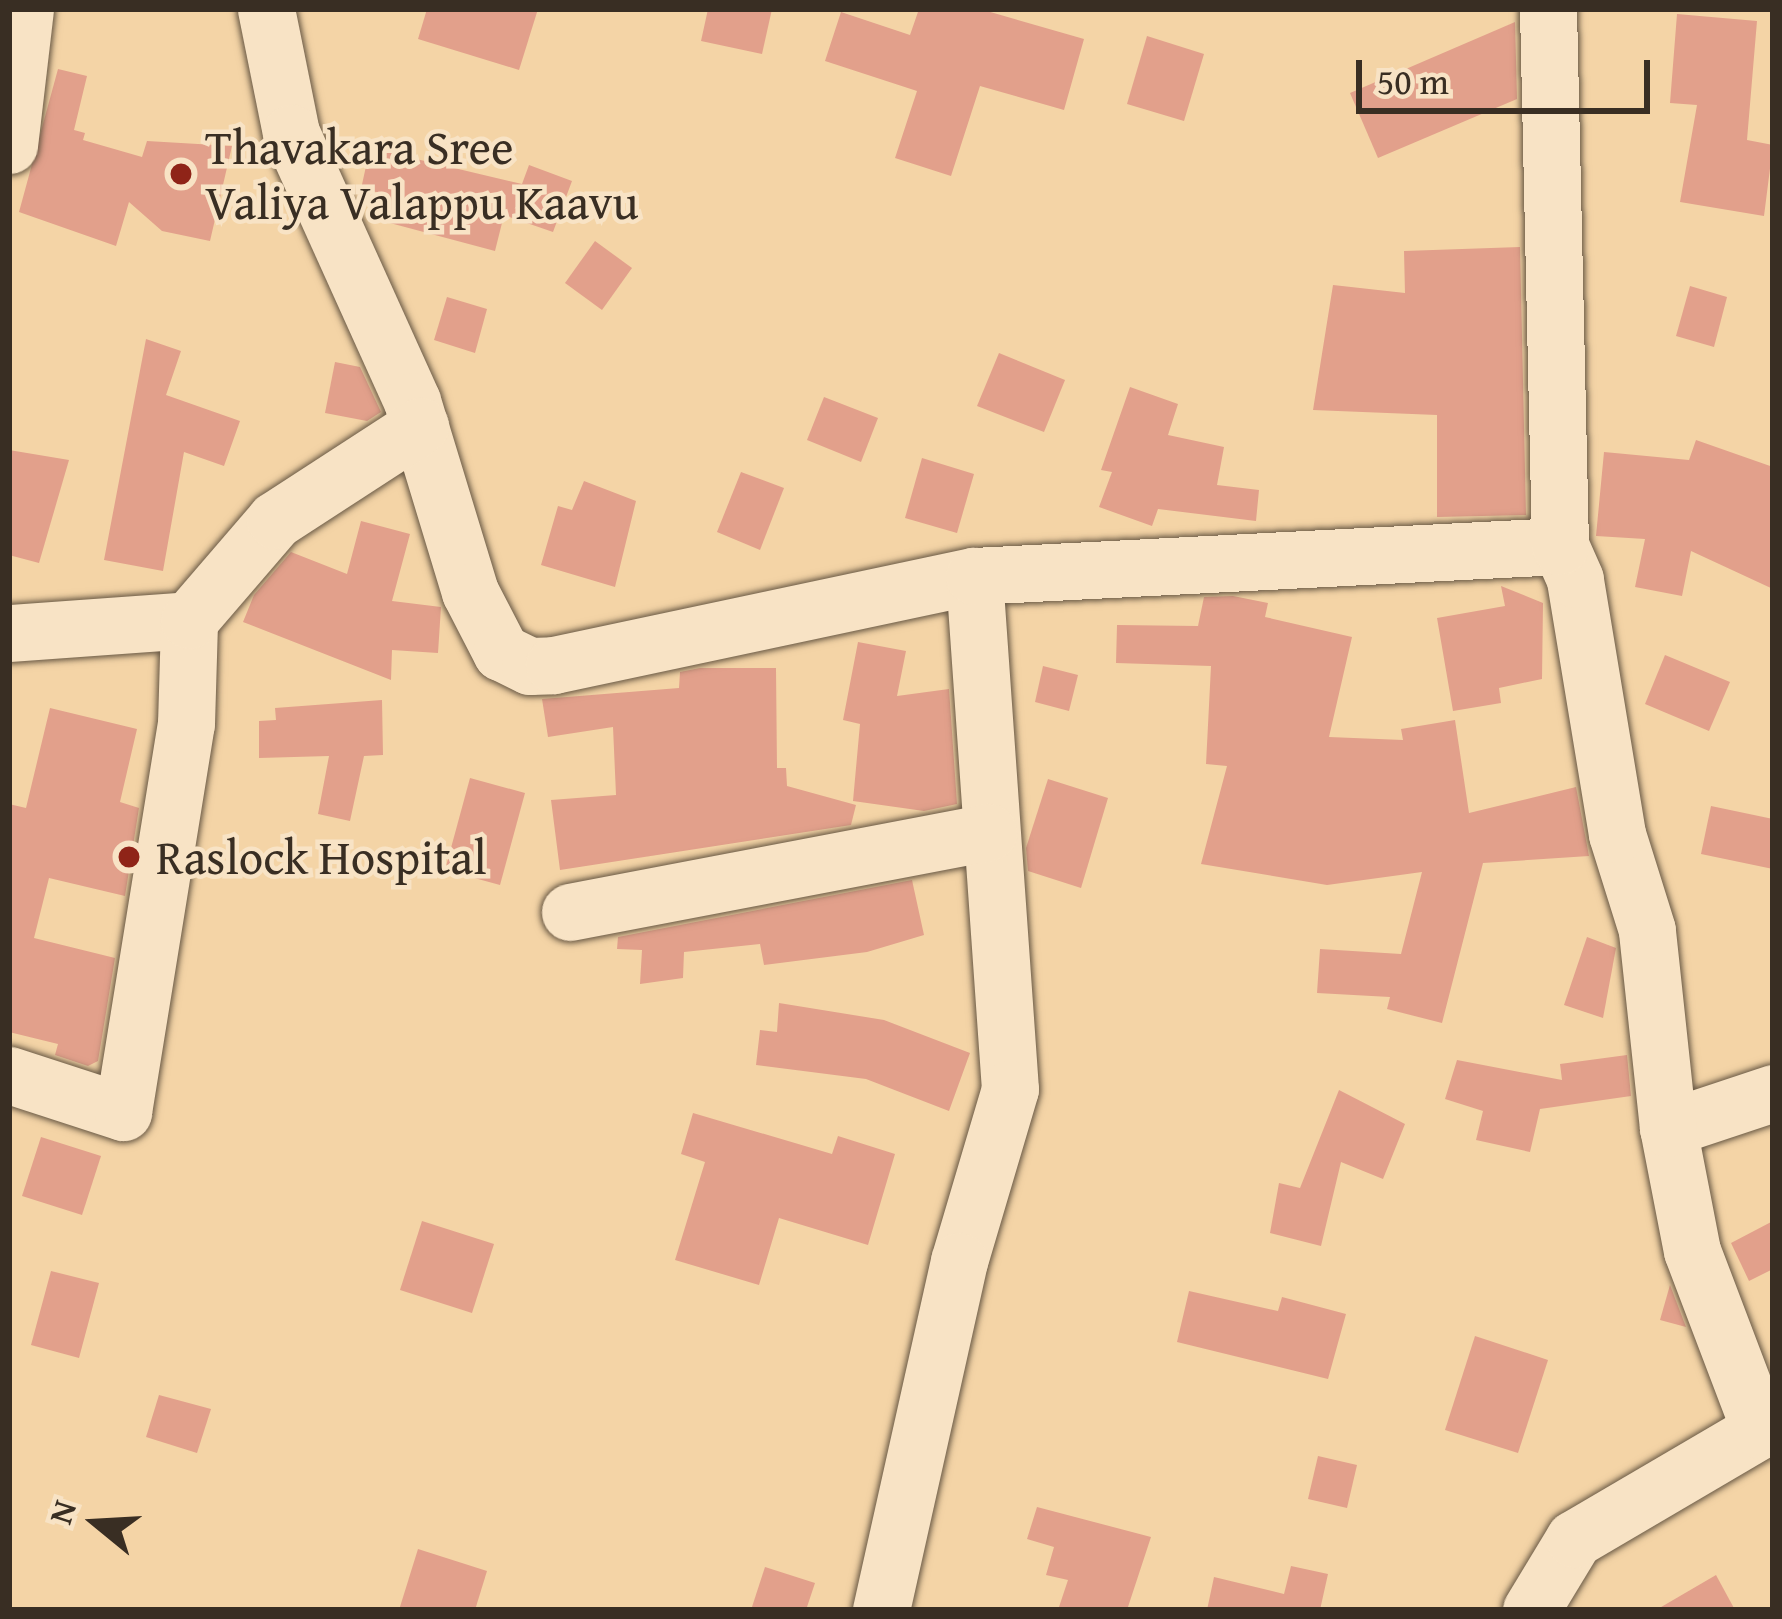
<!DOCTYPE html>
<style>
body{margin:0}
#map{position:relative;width:1782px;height:1619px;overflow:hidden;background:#f4d4a6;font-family:"Gentium Book Plus",serif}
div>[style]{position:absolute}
.building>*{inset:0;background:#e2a08b}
.roads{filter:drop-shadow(0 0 3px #685844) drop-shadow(0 0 3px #685844)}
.minor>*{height:57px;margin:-28.5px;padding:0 28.5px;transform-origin:28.5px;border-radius:28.5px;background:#f8e3c5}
.dots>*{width:33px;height:33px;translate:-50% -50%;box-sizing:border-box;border:6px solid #f8e3c5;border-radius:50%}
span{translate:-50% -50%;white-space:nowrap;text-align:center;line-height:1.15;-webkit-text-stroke:9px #f8e3c5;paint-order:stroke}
.poi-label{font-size:48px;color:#392e23}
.left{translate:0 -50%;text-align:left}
.frame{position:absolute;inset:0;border:12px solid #392e23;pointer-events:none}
.north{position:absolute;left:36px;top:1463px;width:120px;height:120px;-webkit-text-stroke:9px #f8e3c5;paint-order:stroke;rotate:288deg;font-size:33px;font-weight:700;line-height:48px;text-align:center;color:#392e23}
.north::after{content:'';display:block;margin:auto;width:42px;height:54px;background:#392e23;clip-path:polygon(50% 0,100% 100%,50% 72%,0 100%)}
.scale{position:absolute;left:1356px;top:60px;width:294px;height:54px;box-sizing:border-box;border:6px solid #392e23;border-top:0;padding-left:15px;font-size:36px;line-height:42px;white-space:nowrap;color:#392e23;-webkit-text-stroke:9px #f8e3c5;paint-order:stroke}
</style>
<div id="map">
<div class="building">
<i style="clip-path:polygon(427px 9px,538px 9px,519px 70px,418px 39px)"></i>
<i style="clip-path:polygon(708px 9px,772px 9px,762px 54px,701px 41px)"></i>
<i style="clip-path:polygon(919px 9px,980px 9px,1084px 39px,1064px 110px,980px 86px,951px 176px,895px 158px,917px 91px,825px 61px,841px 12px,910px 35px)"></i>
<i style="clip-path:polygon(1677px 14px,1757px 21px,1747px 140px,1773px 145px,1764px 216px,1680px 202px,1697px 105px,1670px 103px)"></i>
<i style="clip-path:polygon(1515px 22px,1517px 99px,1378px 158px,1350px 93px)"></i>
<i style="clip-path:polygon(1147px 36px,1204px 54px,1184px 121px,1127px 104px)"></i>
<i style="clip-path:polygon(58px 69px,87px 76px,74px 130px,85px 133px,83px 140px,142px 157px,147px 141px,232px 146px,210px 241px,162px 231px,129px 202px,116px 246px,19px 212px)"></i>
<i style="clip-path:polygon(370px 148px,522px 184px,529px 165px,572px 181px,553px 232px,504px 215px,495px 251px,375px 219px,381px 193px,361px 189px)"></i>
<i style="clip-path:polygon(595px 241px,632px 268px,602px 310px,565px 283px)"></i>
<i style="clip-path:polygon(1520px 247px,1526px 515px,1437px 517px,1437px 415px,1313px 410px,1333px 285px,1405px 293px,1404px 251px)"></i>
<i style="clip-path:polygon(1690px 286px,1727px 297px,1714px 347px,1676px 336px)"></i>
<i style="clip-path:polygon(447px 297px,487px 309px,475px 353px,434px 340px)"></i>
<i style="clip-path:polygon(146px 339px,181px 351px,166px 395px,240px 421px,224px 466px,184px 452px,163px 571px,104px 560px)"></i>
<i style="clip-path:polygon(999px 353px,1065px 380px,1044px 432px,977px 406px)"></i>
<i style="clip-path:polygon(335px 362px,360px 367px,381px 412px,367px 421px,325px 413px)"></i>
<i style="clip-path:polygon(1130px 387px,1178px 404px,1168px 435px,1224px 447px,1217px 485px,1259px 490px,1256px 521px,1158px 509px,1152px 526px,1099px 507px,1112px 472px,1101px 470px)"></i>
<i style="clip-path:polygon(824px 397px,878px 418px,861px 462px,807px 440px)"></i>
<i style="clip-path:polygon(1696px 440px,1773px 467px,1773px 589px,1691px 551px,1682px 596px,1635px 587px,1645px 539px,1596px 536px,1604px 452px,1689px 460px)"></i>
<i style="clip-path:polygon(9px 450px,69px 460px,39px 563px,9px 555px)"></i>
<i style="clip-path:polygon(922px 458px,974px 474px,957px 533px,905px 518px)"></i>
<i style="clip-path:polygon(741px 472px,784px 488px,760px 550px,717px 532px)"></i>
<i style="clip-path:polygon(584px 481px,636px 501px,615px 587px,541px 565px,558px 506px,572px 510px)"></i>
<i style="clip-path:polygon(361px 521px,410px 534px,392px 601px,441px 607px,438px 653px,392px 650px,391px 680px,243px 622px,254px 595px,291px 552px,347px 574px)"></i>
<i style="clip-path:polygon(1501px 586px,1543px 603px,1542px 679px,1499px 688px,1501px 703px,1453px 711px,1437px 618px,1505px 606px)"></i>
<i style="clip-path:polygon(1233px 596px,1268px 603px,1265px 617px,1352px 637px,1329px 737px,1403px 740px,1401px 729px,1455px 720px,1469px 813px,1576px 787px,1589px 856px,1483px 863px,1442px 1023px,1387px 1009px,1390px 997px,1317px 993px,1320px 949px,1401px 954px,1422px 872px,1327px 885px,1201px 864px,1227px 766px,1206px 764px,1211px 666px,1116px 663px,1117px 625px,1198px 626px,1204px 597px)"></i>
<i style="clip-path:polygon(858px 642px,906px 651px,897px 696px,949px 689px,957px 804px,924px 811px,853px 801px,860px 724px,843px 720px)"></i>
<i style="clip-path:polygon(1665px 655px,1730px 682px,1709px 731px,1645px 704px)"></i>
<i style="clip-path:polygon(1043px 666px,1078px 675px,1069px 711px,1035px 702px)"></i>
<i style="clip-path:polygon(700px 668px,776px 668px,777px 768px,786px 768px,787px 786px,856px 805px,851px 825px,560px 870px,551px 800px,616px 795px,613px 727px,548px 737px,542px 699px,679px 688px,680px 672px)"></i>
<i style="clip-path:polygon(382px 700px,383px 755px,364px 756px,350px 821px,318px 814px,329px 756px,259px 758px,259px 721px,276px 720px,275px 708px)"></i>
<i style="clip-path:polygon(50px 708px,137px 729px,120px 802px,139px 808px,125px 896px,49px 878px,34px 938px,115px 958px,98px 1061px,88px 1066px,55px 1055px,58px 1044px,9px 1032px,9px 804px,26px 808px)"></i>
<i style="clip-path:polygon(470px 778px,525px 793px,500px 885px,445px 870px)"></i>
<i style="clip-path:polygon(1048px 779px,1108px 798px,1081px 888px,1028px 871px,1026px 848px)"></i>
<i style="clip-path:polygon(1711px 806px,1773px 819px,1773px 869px,1701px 854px)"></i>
<i style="clip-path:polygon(912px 880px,924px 935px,867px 952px,764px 965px,760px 944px,684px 952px,683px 978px,640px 984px,642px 950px,617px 949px,618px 937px)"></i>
<i style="clip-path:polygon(1587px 937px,1616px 948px,1603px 1018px,1564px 1005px)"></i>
<i style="clip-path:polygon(779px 1003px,884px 1020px,970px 1053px,949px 1111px,866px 1079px,756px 1065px,760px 1030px,777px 1032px)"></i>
<i style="clip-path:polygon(1627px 1055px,1631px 1096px,1540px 1109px,1530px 1152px,1476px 1140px,1483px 1111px,1445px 1099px,1457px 1060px,1562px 1080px,1560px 1064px)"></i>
<i style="clip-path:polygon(1339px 1090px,1405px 1124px,1383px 1179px,1341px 1162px,1321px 1246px,1270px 1233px,1279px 1183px,1300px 1188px)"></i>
<i style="clip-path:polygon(693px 1113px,832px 1154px,838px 1136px,895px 1154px,868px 1245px,779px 1218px,759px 1285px,675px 1260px,705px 1162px,681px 1154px)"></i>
<i style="clip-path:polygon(41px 1137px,101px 1156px,82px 1215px,22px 1196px)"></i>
<i style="clip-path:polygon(422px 1221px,494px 1244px,472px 1313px,400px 1290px)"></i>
<i style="clip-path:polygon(1773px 1221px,1773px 1269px,1749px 1281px,1731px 1243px)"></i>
<i style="clip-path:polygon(51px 1271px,99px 1283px,79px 1358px,31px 1345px)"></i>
<i style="clip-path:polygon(1670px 1285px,1686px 1327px,1660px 1320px)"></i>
<i style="clip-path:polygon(1189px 1291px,1278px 1311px,1282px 1297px,1346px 1314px,1328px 1379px,1177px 1342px)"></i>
<i style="clip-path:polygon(1475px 1336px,1548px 1360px,1518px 1453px,1445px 1430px)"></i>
<i style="clip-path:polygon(159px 1395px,211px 1409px,197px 1453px,146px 1437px)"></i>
<i style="clip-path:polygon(1318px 1456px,1357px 1465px,1347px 1508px,1308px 1499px)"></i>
<i style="clip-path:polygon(1037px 1507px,1151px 1537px,1127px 1610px,1058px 1610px,1068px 1580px,1046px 1575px,1054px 1547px,1027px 1539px)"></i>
<i style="clip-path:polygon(418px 1549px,487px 1571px,475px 1610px,399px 1610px)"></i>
<i style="clip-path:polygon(1291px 1566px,1328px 1574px,1320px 1610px,1207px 1610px,1214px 1577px,1284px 1594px)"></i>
<i style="clip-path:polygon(765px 1567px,815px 1583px,806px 1610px,751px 1610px)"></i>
<i style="clip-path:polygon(1716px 1575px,1735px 1610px,1656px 1610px)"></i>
</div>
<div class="roads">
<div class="minor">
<i style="left:266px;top:9px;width:126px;rotate:78.6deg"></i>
<i style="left:291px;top:133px;width:294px;rotate:65.7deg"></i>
<i style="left:412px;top:401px;width:200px;rotate:73.1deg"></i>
<i style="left:470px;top:592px;width:68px;rotate:62.7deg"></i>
<i style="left:501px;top:652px;width:32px;rotate:26deg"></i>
<i style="left:530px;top:666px;width:24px;rotate:-2deg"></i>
<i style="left:554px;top:665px;width:429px;rotate:-12deg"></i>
<i style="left:974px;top:576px;width:514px;rotate:85.99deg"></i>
<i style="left:1010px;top:1089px;width:179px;rotate:106.5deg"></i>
<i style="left:959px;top:1261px;width:358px;rotate:102.6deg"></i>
<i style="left:9px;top:145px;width:137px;rotate:-83.3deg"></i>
<i style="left:974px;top:576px;width:587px;rotate:-2.93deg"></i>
<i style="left:9px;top:633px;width:180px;rotate:-4.1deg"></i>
<i style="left:570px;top:912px;width:426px;rotate:-10.8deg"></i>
<i style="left:9px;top:1075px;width:120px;rotate:18deg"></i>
<i style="left:123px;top:1112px;width:393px;rotate:-80.8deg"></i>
<i style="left:186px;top:724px;width:104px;rotate:-88.3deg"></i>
<i style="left:189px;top:620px;width:132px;rotate:-49.3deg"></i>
<i style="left:275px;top:520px;width:173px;rotate:-33deg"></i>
<i style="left:1668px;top:1128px;width:111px;rotate:-18.4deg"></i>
<i style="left:1531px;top:1610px;width:83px;rotate:-58.8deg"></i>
<i style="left:1574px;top:1539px;width:216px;rotate:-30.4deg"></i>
<i style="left:1760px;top:1430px;width:191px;rotate:-110.8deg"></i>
<i style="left:1692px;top:1251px;width:125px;rotate:-101deg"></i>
<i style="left:1668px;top:1128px;width:199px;rotate:-96.1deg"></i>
<i style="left:1647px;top:930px;width:101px;rotate:-107.4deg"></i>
<i style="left:1617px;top:834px;width:258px;rotate:-99.4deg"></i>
<i style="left:1575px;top:579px;width:36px;rotate:-114deg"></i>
<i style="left:1560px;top:546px;width:537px;rotate:-91.28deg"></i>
</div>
</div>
<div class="dots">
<i style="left:181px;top:174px;background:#8f2418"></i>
<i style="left:129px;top:857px;background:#8f2418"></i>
</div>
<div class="poi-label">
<span class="left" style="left:205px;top:174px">Thavakara Sree<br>Valiya Valappu Kaavu</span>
<span class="left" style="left:156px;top:857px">Raslock Hospital</span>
</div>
<div class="frame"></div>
<div class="north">N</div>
<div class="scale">50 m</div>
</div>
